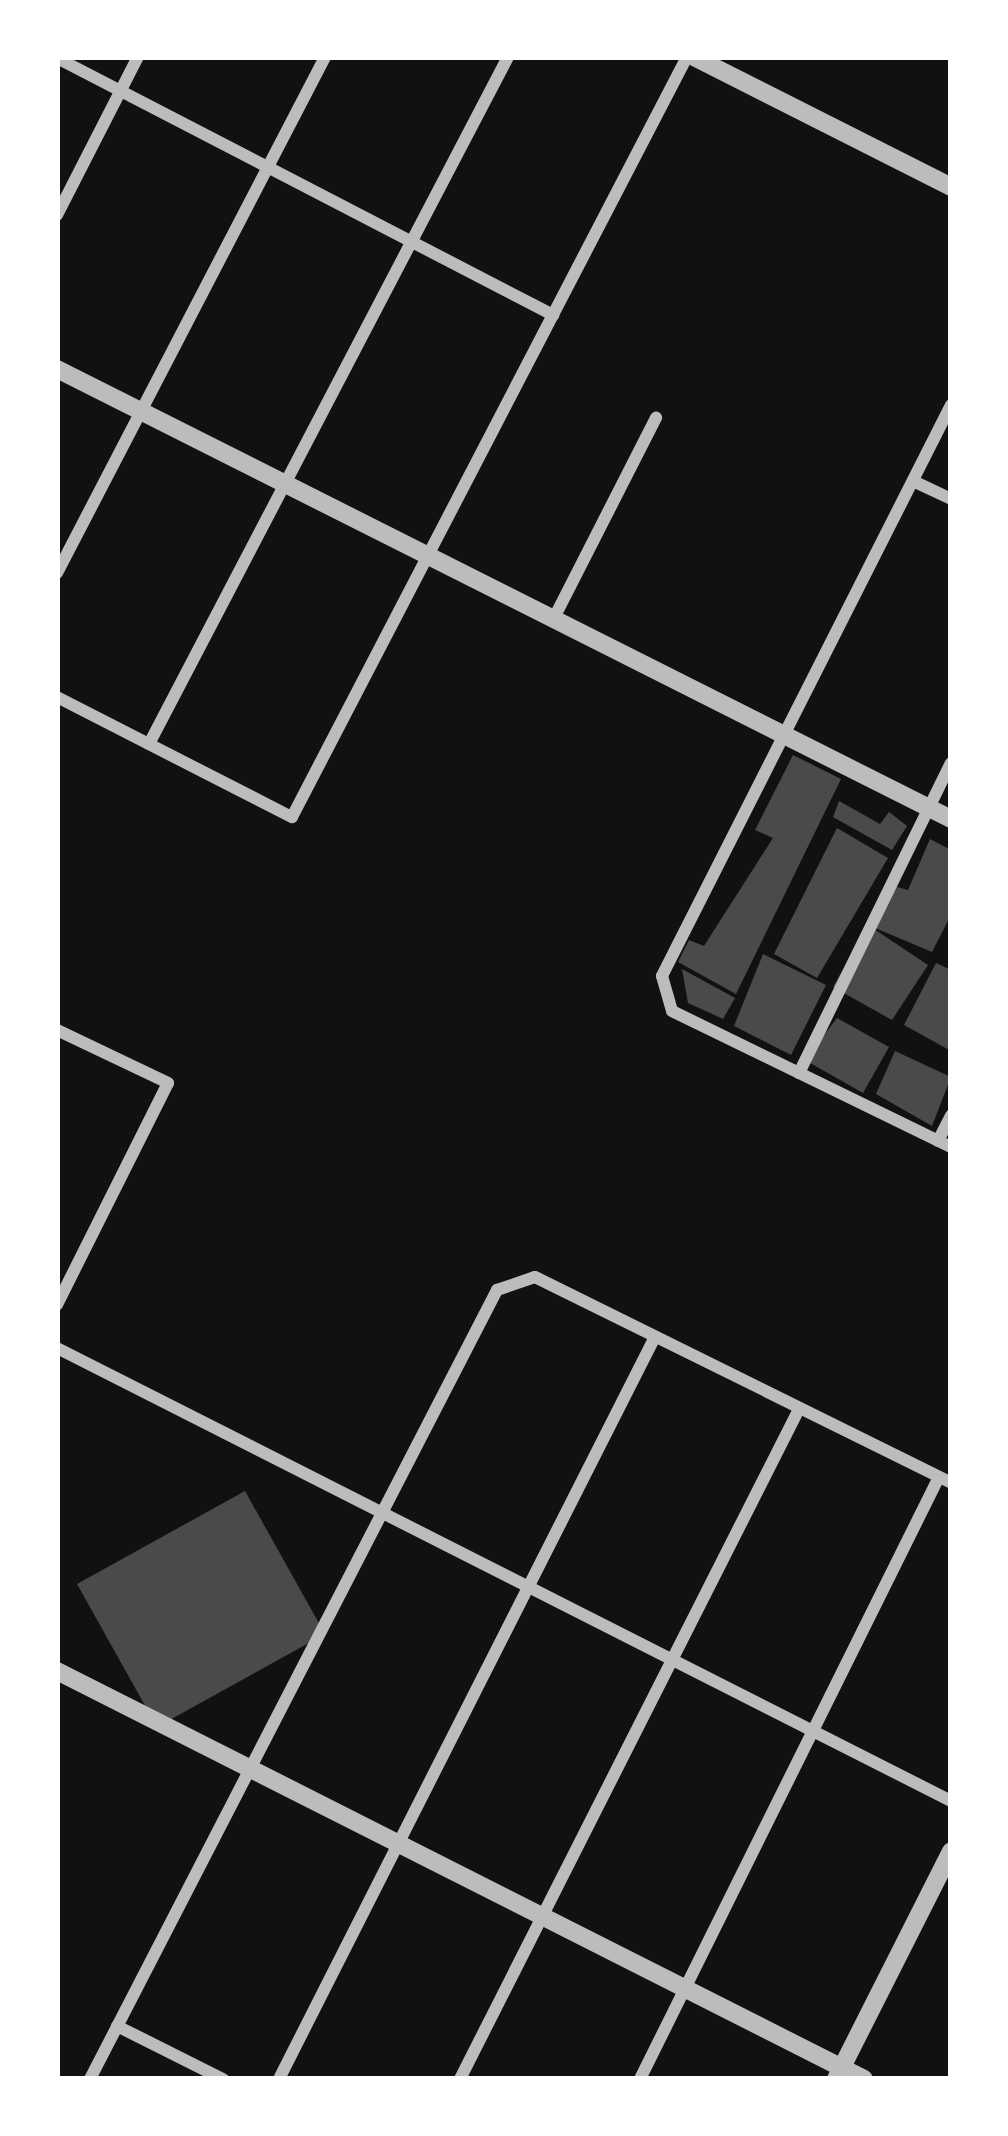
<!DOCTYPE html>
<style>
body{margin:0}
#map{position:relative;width:1008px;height:2136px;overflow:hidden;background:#111;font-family:"Nunito Sans",sans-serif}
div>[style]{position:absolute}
.building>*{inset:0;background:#4a4a4a}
.minor>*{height:12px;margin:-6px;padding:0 6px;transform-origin:6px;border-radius:6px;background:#bcbcbc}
.tertiary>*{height:18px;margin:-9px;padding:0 9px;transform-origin:9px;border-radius:9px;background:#bcbcbc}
span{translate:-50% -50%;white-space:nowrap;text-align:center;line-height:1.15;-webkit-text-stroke:12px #fff;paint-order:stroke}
.frame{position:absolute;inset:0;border:60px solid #fff;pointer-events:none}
</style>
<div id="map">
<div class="building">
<i style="clip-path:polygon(793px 755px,841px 779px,736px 994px,678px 962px,689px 940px,704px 946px,773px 838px,755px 830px)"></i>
<i style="clip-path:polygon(839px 801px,880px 824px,889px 812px,907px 826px,892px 850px,833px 817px)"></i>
<i style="clip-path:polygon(837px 828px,888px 858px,817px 978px,774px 954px)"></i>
<i style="clip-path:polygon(930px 839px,951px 850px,951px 915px,932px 952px,868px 925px,894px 886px,908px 890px)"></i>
<i style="clip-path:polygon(868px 925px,928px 965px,892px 1020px,833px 987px)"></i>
<i style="clip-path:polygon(763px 954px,826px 985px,791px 1055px,734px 1026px)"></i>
<i style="clip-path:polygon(936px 963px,951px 970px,951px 1051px,904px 1025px)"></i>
<i style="clip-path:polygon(682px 969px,735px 998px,723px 1019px,688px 1003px)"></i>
<i style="clip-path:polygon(837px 1018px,889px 1047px,863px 1093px,805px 1060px)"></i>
<i style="clip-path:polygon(895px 1051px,951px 1077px,932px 1126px,876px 1094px)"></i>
<i style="clip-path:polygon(245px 1491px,325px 1634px,157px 1727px,77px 1584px)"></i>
</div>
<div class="minor">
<i style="left:57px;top:58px;width:559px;rotate:27.39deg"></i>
<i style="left:57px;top:215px;width:178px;rotate:-62.9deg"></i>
<i style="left:951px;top:405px;width:640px;rotate:116.85deg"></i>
<i style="left:662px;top:976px;width:36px;rotate:74deg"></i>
<i style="left:672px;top:1011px;width:310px;rotate:26deg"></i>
<i style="left:913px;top:481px;width:42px;rotate:25.3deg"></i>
<i style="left:57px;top:573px;width:581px;rotate:-62.55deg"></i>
<i style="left:554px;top:618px;width:225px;rotate:-63deg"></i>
<i style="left:57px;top:697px;width:264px;rotate:27.1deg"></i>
<i style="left:292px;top:817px;width:857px;rotate:-62.54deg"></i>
<i style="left:149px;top:744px;width:775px;rotate:-62.41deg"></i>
<i style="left:57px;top:1030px;width:123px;rotate:25.5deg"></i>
<i style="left:168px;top:1083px;width:248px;rotate:116.6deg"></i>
<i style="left:799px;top:1073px;width:345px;rotate:-63.9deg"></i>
<i style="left:938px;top:1141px;width:29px;rotate:-63deg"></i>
<i style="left:57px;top:1348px;width:1002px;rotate:26.87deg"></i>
<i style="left:117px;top:2026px;width:119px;rotate:26.6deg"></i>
<i style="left:90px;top:2079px;width:888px;rotate:-62.71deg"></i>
<i style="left:497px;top:1290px;width:40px;rotate:-18.9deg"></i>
<i style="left:535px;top:1277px;width:464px;rotate:26.3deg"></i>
<i style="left:279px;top:2079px;width:832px;rotate:-63.13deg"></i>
<i style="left:460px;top:2079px;width:751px;rotate:-63.16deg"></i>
<i style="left:640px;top:2079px;width:672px;rotate:-63.59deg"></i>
</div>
<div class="tertiary">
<i style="left:694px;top:57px;width:288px;rotate:26.8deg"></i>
<i style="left:57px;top:369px;width:1001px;rotate:26.72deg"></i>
<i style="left:57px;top:1671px;width:904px;rotate:26.82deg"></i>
<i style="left:836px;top:2079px;width:255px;rotate:-63.2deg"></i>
</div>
<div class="frame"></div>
</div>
